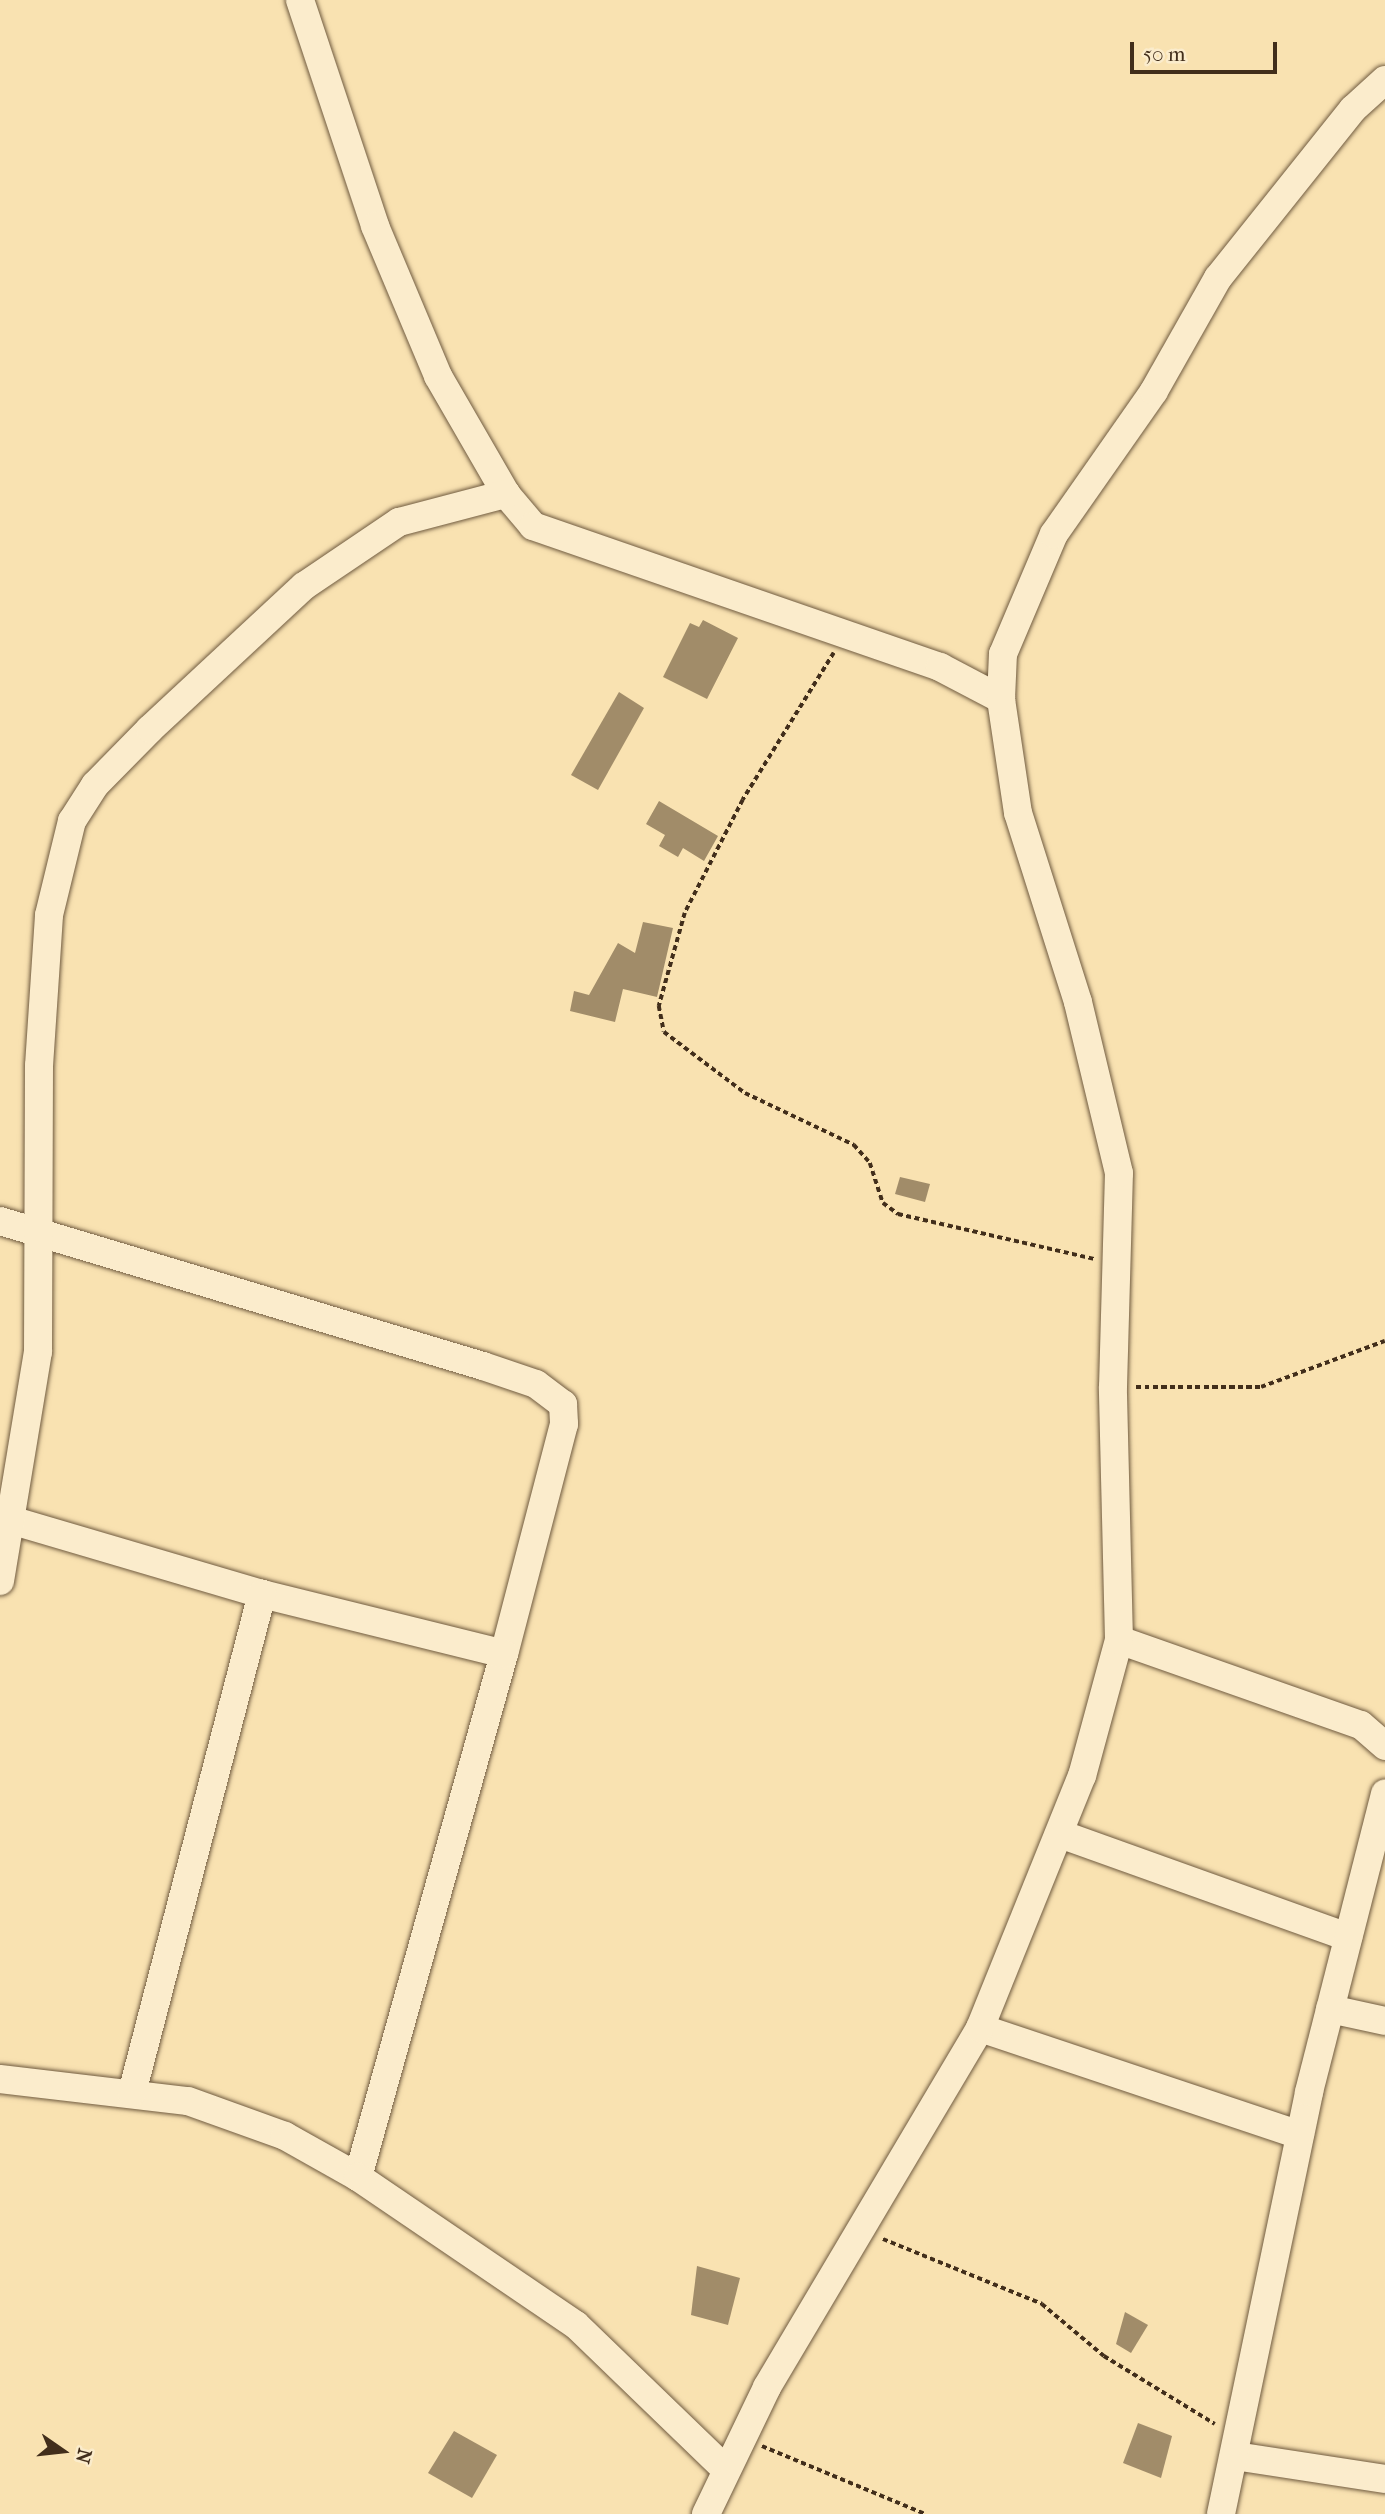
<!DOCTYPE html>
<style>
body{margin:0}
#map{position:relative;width:1385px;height:2514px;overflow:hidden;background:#f9e2b1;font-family:"IM FELL French Canon",serif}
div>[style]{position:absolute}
.building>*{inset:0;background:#a18c69}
.path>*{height:3.5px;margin-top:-1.75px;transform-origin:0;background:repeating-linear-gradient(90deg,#422e1b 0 5px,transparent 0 8.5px)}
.roads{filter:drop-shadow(0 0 2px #705b40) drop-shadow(0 0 2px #705b40)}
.minor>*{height:28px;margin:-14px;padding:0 14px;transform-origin:14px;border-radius:14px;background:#fbeccc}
span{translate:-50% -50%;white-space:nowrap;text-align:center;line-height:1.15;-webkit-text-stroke:5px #fbeccc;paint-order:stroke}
.north{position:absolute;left:28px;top:2416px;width:70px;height:70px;-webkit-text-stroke:5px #fbeccc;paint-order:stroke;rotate:104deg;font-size:19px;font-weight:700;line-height:28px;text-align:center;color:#422e1b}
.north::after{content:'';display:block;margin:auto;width:24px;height:32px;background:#422e1b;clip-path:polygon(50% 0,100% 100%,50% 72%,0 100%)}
.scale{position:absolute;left:1130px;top:42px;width:147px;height:32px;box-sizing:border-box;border:4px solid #422e1b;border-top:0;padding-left:9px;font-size:21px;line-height:24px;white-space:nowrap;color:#422e1b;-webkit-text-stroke:5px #fbeccc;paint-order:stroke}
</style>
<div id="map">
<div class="building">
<i style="clip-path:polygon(703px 620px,738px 638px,707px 699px,663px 677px,690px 623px,699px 627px)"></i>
<i style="clip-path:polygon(619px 692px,644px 708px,598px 790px,571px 775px)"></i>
<i style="clip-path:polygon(659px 801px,718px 836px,704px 861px,683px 848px,678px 857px,659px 846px,665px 835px,646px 824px)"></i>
<i style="clip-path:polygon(643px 922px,673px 928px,657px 997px,623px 989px,615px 1022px,570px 1011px,574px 991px,589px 995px,618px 943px,635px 953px)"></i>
<i style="clip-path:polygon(900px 1177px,930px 1184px,925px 1202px,895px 1194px)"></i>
<i style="clip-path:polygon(697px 2266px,740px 2278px,728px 2325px,691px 2315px)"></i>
<i style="clip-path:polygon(1125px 2312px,1148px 2325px,1131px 2353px,1116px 2344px)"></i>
<i style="clip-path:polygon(1138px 2423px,1172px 2436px,1161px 2478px,1123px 2463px)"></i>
<i style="clip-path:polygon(454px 2431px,497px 2455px,472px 2498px,428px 2473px)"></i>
</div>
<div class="path">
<i style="left:834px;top:653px;width:173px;rotate:121.8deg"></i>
<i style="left:743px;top:800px;width:127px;rotate:117.2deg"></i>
<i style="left:685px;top:913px;width:97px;rotate:105.6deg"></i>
<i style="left:659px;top:1006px;width:26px;rotate:79deg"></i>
<i style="left:664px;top:1032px;width:101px;rotate:37deg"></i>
<i style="left:745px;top:1093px;width:121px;rotate:25.5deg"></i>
<i style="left:854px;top:1145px;width:24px;rotate:48deg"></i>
<i style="left:870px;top:1163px;width:42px;rotate:72deg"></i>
<i style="left:883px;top:1203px;width:19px;rotate:36deg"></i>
<i style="left:898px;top:1214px;width:201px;rotate:12.9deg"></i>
<i style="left:1136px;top:1387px;width:125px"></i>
<i style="left:1261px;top:1387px;width:132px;rotate:-20.4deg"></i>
<i style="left:883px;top:2239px;width:172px;rotate:22.2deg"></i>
<i style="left:1042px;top:2304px;width:81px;rotate:40deg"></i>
<i style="left:1104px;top:2356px;width:130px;rotate:31.5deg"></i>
<i style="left:762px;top:2446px;width:177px;rotate:22.6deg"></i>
</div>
<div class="roads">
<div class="minor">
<i style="left:300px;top:0;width:238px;rotate:71.6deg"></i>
<i style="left:375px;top:226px;width:163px;rotate:67.2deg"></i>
<i style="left:438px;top:376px;width:136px;rotate:60deg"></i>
<i style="left:506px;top:494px;width:42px;rotate:49.8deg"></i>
<i style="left:533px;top:526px;width:431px;rotate:19.1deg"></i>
<i style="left:940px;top:667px;width:69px;rotate:27.7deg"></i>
<i style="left:0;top:1221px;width:504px;rotate:16.71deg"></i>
<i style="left:483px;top:1366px;width:56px;rotate:18.8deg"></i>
<i style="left:536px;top:1384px;width:34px;rotate:37deg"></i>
<i style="left:563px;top:1404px;width:20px;rotate:87deg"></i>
<i style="left:564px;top:1424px;width:238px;rotate:104.6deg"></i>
<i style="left:504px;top:1654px;width:543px;rotate:105.6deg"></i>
<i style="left:0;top:1517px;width:273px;rotate:16.4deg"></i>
<i style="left:262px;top:1594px;width:249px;rotate:13.9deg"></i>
<i style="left:0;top:1581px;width:232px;rotate:-80.6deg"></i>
<i style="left:38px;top:1352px;width:286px;rotate:-89.8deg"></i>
<i style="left:39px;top:1066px;width:151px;rotate:-86.2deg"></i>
<i style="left:49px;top:915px;width:97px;rotate:-76.3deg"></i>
<i style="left:72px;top:821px;width:43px;rotate:-57.4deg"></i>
<i style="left:95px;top:785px;width:78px;rotate:-45.5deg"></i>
<i style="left:150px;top:729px;width:210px;rotate:-42.9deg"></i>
<i style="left:304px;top:586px;width:115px;rotate:-34deg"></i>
<i style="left:399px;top:522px;width:111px;rotate:-14.7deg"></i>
<i style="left:1119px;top:1640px;width:256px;rotate:19.4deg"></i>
<i style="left:1361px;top:1725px;width:32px;rotate:41deg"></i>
<i style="left:1060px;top:1834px;width:306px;rotate:19.7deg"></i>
<i style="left:1330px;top:2009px;width:56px;rotate:12.3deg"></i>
<i style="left:980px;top:2028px;width:337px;rotate:18.5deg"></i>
<i style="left:0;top:2079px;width:189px;rotate:6.7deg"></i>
<i style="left:188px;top:2101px;width:103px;rotate:19.8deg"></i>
<i style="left:285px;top:2136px;width:84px;rotate:29.3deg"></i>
<i style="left:358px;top:2177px;width:263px;rotate:34.2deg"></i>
<i style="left:576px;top:2325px;width:207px;rotate:44deg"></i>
<i style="left:132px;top:2093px;width:516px;rotate:-75.4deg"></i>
<i style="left:1235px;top:2456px;width:152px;rotate:8.7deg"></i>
<i style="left:706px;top:2514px;width:141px;rotate:-64.3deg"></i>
<i style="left:767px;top:2387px;width:417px;rotate:-59.3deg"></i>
<i style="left:980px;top:2028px;width:272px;rotate:-68deg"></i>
<i style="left:1082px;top:1776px;width:141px;rotate:-74.8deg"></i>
<i style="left:1119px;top:1640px;width:253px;rotate:-91.4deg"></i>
<i style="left:1113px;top:1387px;width:214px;rotate:-88.4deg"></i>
<i style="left:1119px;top:1173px;width:176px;rotate:-103.5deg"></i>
<i style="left:1078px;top:1002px;width:198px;rotate:-107.6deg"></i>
<i style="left:1018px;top:813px;width:115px;rotate:-98.5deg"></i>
<i style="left:1001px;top:699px;width:45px;rotate:-87.5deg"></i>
<i style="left:1003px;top:654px;width:130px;rotate:-67deg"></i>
<i style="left:1054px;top:534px;width:174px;rotate:-55deg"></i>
<i style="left:1154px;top:391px;width:130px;rotate:-60.5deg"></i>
<i style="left:1218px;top:278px;width:216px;rotate:-51.4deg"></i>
<i style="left:1353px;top:109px;width:43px;rotate:-42.2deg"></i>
<i style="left:1221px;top:2514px;width:431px;rotate:-78.2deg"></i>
<i style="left:1309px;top:2092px;width:308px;rotate:-75.7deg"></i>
</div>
</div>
<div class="north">N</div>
<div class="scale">50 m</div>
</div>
